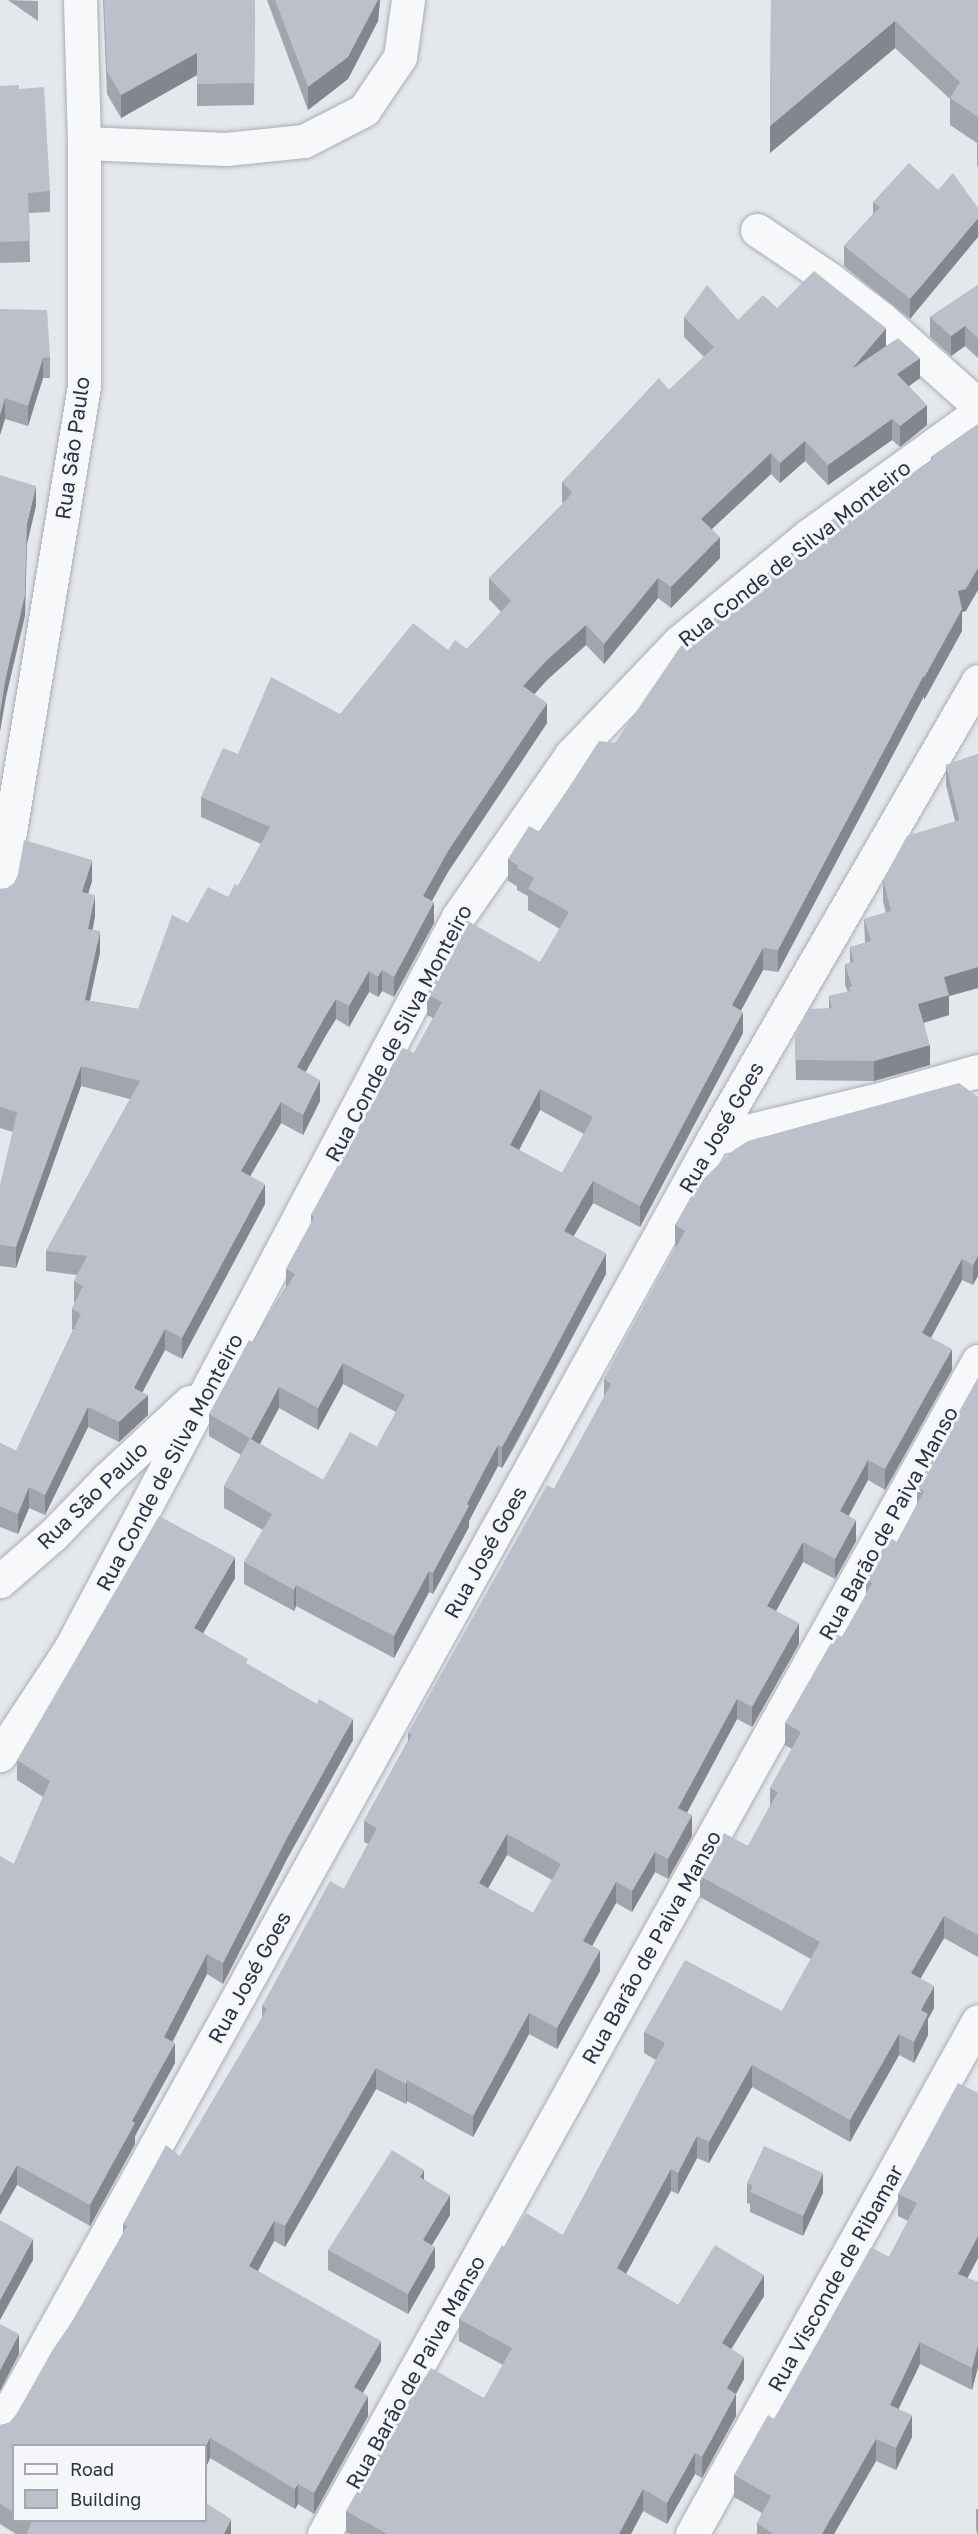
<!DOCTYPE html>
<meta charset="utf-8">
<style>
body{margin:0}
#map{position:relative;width:978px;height:2534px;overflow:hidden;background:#e4e7ec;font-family:"Golos Text",sans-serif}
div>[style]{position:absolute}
.roads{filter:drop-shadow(0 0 2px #a9aeb7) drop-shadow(0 0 2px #a9aeb7)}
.minor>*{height:33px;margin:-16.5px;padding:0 16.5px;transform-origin:16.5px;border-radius:16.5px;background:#f7f8fa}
.wall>*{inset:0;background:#a1a5ae}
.shaded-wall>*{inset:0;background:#83868d}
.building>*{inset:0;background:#bbc0ca}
span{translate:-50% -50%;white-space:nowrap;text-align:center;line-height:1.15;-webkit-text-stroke:6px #f4f6f9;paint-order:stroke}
.street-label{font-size:21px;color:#2b3445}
.legend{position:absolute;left:12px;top:2444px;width:195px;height:78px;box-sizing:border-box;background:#f4f6f9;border:2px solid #a4a8b1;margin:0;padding:8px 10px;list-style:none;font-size:18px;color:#2b3445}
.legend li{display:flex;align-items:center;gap:12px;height:30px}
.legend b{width:30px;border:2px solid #a4a8b1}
</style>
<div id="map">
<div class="roads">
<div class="minor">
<i style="left:84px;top:143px;width:142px;rotate:2.4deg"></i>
<i style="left:226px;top:149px;width:78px;rotate:-5.9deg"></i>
<i style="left:304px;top:141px;width:68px;rotate:-27.3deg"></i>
<i style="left:364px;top:110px;width:64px;rotate:-55.8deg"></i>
<i style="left:400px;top:57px;width:58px;rotate:-82deg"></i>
<i style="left:757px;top:230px;width:89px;rotate:34deg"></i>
<i style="left:831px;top:280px;width:64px;rotate:37.4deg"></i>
<i style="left:882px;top:319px;width:129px;rotate:41.9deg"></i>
<i style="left:0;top:891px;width:512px;rotate:-80.56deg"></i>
<i style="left:84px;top:386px;width:243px;rotate:-90deg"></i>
<i style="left:84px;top:143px;width:143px;rotate:-91.6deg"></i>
<i style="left:713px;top:1139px;width:168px;rotate:-13.5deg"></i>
<i style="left:876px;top:1100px;width:106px;rotate:-15.9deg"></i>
<i style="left:0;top:1581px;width:70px;rotate:-41deg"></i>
<i style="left:53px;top:1535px;width:78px;rotate:-46deg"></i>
<i style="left:107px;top:1479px;width:113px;rotate:-42.9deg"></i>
<i style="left:0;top:1755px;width:127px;rotate:-56.6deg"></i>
<i style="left:70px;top:1649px;width:828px;rotate:-62.07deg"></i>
<i style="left:458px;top:917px;width:198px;rotate:-55.1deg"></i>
<i style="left:571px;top:755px;width:156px;rotate:-46.3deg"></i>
<i style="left:679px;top:642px;width:167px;rotate:-39.4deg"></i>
<i style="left:808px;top:536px;width:210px;rotate:-35.9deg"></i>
<i style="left:0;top:2427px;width:1472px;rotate:-61.03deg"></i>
<i style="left:713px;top:1139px;width:529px;rotate:-59.95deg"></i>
<i style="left:324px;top:2534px;width:1343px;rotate:-60.86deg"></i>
<i style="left:692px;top:2534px;width:587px;rotate:-60.86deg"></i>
</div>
</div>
<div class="wall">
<i style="clip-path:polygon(8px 0,38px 1px,38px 21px)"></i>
<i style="clip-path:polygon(103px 0,255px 0,254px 105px,197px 106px,197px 75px,121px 118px,107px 94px)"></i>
<i style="clip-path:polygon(267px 0,380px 0,378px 21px,348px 79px,308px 110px)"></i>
<i style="clip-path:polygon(771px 0,978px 0,978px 167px,977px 166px,977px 143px,950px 125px,950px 99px,895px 48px,770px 153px)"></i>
<i style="clip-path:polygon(0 86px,19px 89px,50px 191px,50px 212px,29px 213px,30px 262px,0 263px)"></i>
<i style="clip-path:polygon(938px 190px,910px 319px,844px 266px,844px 246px,873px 214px,873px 202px)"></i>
<i style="clip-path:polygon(978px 285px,978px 358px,965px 346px,951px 356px,930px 337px,930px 317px)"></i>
<i style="clip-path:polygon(777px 308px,886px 346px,920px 378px,909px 386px,927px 425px,900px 447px,892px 440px,828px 485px,805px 461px,780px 483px,771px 474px,712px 529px,720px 558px,671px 608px,658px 598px,604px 664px,586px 645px,547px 680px,534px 694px,547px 723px,448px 872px,431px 901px,434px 923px,394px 997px,382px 991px,378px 997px,369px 992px,349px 1027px,336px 1019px,326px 1035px,305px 1072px,320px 1101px,303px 1135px,281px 1123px,250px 1176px,265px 1204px,182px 1359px,165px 1350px,142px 1392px,148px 1415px,119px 1442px,88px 1427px,45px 1515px,29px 1508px,18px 1534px,0 1527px,0 1443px,16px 1451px,73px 1330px,72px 1329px,72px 1309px,75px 1302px,74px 1302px,74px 1281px,77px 1275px,46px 1271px,46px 1251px,130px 1099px,81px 1086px,16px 1268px,0 1266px,0 1186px,13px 1132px,0 1128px,0 889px,92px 881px,88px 894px,95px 916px,93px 930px,100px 952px,90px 1001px,138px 1009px,188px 923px,228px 897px,238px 886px,261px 844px,201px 817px,201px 797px,238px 754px,340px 714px,448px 650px,467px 649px,501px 612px,489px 599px,489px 578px,563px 504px,562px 502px,562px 482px,669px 390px,704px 357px,684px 337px,684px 317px,738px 320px)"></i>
<i style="clip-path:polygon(0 309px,50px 357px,50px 378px,43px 378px,28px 426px,5px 419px,0 435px)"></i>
<i style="clip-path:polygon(evenodd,978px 424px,966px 611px,962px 612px,962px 631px,924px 700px,924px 696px,778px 972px,763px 970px,741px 1010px,743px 1033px,640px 1227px,593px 1203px,574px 1236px,606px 1274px,514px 1448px,502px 1468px,498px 1466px,483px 1493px,469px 1521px,469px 1527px,433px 1594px,429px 1592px,394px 1658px,296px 1606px,294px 1611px,244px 1584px,244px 1562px,263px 1530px,224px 1508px,224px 1486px,241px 1455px,209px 1436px,209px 1414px,286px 1287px,286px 1269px,311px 1223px,311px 1215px,414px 1053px,433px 1018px,427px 1015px,427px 994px,540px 962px,560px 929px,528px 910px,528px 896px,517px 890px,517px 886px,508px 881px,508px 859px,540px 832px,615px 743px,866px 506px,931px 460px,931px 457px,978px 424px,540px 1110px,584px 1134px,562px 1173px,519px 1150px,540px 1110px,978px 424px,343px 1384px,396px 1412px,377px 1447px,323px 1480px,260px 1444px,279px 1408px,318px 1430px,343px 1384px)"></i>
<i style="clip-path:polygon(978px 754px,978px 988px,949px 996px,949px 1015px,924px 1023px,930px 1065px,874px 1081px,796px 1080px,795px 1036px,829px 1008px,829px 996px,848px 992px,845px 985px,845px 964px,850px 963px,850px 947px,865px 943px,864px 919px,886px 913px,883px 901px,883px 880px,955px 821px,946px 785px,946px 765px)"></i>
<i style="clip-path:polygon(evenodd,978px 1097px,973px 1285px,962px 1280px,931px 1338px,952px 1370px,885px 1490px,868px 1480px,848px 1516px,856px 1541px,835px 1579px,803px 1562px,776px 1611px,799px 1644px,752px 1727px,737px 1719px,687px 1813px,692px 1836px,668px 1879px,655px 1872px,632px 1912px,616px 1903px,592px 1946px,600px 1971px,557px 2049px,529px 2034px,473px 2137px,407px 2101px,406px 2104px,376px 2089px,285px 2247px,274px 2241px,258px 2271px,381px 2361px,363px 2393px,368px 2416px,314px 2514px,298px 2504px,295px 2509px,210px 2458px,206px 2467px,206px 2445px,14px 2445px,14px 2520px,206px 2520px,231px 2534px,16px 2534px,0 2524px,0 2425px,9px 2423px,16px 2415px,73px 2320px,123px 2234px,123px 2224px,180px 2156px,262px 2018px,262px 2006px,344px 1889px,368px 1844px,364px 1842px,364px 1821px,408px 1741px,408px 1733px,554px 1489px,604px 1397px,604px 1379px,676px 1247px,675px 1246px,675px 1225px,978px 1097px,507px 1855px,552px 1880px,533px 1913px,488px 1888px,507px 1855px)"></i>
<i style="clip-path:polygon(978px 1378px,978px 1957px,944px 1938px,920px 1978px,934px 2008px,928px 2019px,928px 2035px,914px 2063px,899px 2055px,850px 2142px,752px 2087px,709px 2163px,697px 2158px,678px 2194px,671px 2191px,626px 2274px,678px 2305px,764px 2296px,731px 2349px,744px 2379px,736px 2394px,736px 2416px,702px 2478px,695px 2474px,667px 2524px,643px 2511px,631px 2534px,350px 2534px,346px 2532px,346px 2511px,484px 2398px,503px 2365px,459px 2341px,459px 2319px,505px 2247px,563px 2235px,656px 2060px,644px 2053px,644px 2032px,782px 2011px,811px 1959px,700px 1897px,700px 1876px,748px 1846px,770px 1806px,770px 1788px,792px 1749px,785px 1745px,785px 1723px,842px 1637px,866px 1595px,866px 1579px,897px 1542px,917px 1504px,917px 1487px)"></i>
<i style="clip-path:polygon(235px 1578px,203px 1633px,248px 1665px,353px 1740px,287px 1859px,223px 1984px,207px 1974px,173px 2041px,175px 2063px,135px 2136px,135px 2144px,90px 2226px,17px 2185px,14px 1864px,43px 1797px,17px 1780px,17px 1760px)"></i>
<i style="clip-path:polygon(978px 2093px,978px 2258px,967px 2278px,978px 2282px,978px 2367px,972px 2390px,920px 2364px,898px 2409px,912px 2437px,896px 2470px,876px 2461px,834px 2534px,757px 2534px,757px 2523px,762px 2513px,734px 2497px,734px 2475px,889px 2257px,908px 2221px,898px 2216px,898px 2194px)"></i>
<i style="clip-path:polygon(424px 2179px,450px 2215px,432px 2245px,435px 2267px,408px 2314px,328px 2270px,328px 2250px)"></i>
<i style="clip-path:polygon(747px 2183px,823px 2193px,803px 2236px,750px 2212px,750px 2204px,747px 2203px)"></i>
<i style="clip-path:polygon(976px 2509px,978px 2509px,978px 2534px,977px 2534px,976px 2529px)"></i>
</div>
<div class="shaded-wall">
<i style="clip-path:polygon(378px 0,380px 0,378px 21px,348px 79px,308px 110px,308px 87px)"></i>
<i style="clip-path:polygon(895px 21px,895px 48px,770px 153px,770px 126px)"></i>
<i style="clip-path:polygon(197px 53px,197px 75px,121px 118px,121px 95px)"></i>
<i style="clip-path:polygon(978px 218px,978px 237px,910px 319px,910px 299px)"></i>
<i style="clip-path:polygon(965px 326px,965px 346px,951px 356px,951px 336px)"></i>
<i style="clip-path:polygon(886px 328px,886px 348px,852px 369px)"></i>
<i style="clip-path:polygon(43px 358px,43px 378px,28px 426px,28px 406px)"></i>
<i style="clip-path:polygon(920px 358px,920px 378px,897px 395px,897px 374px)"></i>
<i style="clip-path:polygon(5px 398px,5px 419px,0 435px,0 415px)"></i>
<i style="clip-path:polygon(927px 405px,927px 425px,900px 447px,900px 426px)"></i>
<i style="clip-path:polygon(892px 419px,892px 440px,828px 485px,828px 465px)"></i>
<i style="clip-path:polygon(805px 441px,805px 461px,780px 483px,780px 463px)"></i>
<i style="clip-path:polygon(771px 453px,771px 474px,701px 539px,701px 519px)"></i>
<i style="clip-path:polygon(36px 486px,36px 506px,27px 544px,25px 616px,6px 697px,0 732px,0 712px,27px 523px)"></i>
<i style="clip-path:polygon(720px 537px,720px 558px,671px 608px,671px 587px)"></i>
<i style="clip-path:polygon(978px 568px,978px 590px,966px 611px,962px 612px,962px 631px,924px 700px,924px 678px,958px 591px)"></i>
<i style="clip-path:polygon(658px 578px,658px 598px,604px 664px,604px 644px)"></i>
<i style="clip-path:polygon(586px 625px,586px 645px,547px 680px,523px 707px,523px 686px,547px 660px)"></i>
<i style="clip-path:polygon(924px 675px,924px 696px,778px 972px,778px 950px)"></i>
<i style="clip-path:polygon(547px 703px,547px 723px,448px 872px,423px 917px,423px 896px,448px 851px)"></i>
<i style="clip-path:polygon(92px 860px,92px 881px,82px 913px,82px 892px)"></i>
<i style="clip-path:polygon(95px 895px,95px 916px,88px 949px,88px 929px)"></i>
<i style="clip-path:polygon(434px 902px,434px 923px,394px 997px,394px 977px)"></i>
<i style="clip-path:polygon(100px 931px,100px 952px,85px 1021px,85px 1000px)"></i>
<i style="clip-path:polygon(763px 948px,763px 970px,732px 1027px,732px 1005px)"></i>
<i style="clip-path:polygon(978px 967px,978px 988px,949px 996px,949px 1015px,918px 1024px,918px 1004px,944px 977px)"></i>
<i style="clip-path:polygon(382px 970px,382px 991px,378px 997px,378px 977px)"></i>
<i style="clip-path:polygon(369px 971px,369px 992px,349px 1027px,349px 1006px)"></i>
<i style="clip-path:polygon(336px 999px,336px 1019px,326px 1035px,297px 1088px,297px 1067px,326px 1015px)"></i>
<i style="clip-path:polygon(743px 1012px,743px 1033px,640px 1227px,640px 1206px)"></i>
<i style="clip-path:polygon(930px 1045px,930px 1065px,874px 1081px,874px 1061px)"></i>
<i style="clip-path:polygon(81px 1066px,81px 1086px,16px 1268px,16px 1247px)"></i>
<i style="clip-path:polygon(320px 1080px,320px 1101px,303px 1135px,303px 1115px)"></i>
<i style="clip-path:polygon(540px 1089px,540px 1110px,510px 1167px,510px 1145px)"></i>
<i style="clip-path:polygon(281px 1102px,281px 1123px,241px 1192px,241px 1171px)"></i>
<i style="clip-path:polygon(593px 1181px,593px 1203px,564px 1252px,564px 1231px)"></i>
<i style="clip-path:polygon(265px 1184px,265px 1204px,182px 1359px,182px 1338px)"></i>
<i style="clip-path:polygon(606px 1253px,606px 1274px,502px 1468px,502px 1447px)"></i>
<i style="clip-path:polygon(978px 1255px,978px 1276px,973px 1285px,973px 1265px)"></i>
<i style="clip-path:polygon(962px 1259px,962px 1280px,922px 1354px,922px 1333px)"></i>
<i style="clip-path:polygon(165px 1329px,165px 1350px,134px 1408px,148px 1395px,148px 1415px,119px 1442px,119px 1422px,134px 1388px)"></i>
<i style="clip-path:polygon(952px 1349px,952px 1370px,885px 1490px,885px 1469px)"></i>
<i style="clip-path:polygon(343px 1363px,343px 1384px,318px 1430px,318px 1408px)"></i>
<i style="clip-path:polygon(279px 1387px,279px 1408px,251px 1460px,251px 1439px)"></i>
<i style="clip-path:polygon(88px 1407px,88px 1427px,45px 1515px,45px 1495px)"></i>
<i style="clip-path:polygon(498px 1445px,498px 1466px,469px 1521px,469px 1527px,433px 1594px,433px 1573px,467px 1504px)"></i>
<i style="clip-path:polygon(868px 1460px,868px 1480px,840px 1532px,840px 1511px)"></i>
<i style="clip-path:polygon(29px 1487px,29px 1508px,18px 1534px,18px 1514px)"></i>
<i style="clip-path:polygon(856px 1520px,856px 1541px,835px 1579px,835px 1559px)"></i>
<i style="clip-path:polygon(803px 1542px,803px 1562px,767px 1627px,767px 1606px)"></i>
<i style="clip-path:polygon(235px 1557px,235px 1578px,194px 1649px,194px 1628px)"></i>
<i style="clip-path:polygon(429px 1571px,429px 1592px,394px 1658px,394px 1636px)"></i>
<i style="clip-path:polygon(296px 1585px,296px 1606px,294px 1611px,294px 1590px)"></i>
<i style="clip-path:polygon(799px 1623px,799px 1644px,752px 1727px,752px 1707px)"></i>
<i style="clip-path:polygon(737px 1699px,737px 1719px,678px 1829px,678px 1808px)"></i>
<i style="clip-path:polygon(353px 1719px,353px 1740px,287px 1859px,223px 1984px,223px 1963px,287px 1838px)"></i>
<i style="clip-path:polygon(692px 1815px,692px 1836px,668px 1879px,668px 1859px)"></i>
<i style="clip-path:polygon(507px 1834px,507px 1855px,479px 1904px,479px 1883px)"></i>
<i style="clip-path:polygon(655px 1852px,655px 1872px,632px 1912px,632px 1891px)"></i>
<i style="clip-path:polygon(616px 1882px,616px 1903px,583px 1962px,583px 1941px)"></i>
<i style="clip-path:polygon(944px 1916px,944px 1938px,911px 1995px,911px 1973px)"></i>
<i style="clip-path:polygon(600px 1950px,600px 1971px,557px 2049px,557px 2028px)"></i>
<i style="clip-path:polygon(207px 1954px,207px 1974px,164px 2058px,164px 2037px)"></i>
<i style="clip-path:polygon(934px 1986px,934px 2008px,928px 2019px,928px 2035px,914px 2063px,914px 2042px,921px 2010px)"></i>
<i style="clip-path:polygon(529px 2013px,529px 2034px,473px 2137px,473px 2116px)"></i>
<i style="clip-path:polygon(899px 2034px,899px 2055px,850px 2142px,850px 2120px)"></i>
<i style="clip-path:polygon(175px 2043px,175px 2063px,135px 2136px,135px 2144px,90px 2226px,90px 2205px,132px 2121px)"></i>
<i style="clip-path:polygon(752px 2065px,752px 2087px,709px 2163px,709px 2142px)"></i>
<i style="clip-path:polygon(376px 2068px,376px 2089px,285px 2247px,285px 2226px)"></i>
<i style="clip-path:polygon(407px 2080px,407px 2101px,406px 2104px,406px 2084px)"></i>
<i style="clip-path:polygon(697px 2136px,697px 2158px,678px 2194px,678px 2173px)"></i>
<i style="clip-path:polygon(17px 2165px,17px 2185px,0 2215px,0 2195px)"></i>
<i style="clip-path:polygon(671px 2169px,671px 2191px,617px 2290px,617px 2268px)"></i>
<i style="clip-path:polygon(424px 2170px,424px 2190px,420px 2177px)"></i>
<i style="clip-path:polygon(823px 2173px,823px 2193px,803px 2236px,803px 2216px)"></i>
<i style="clip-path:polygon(450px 2195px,450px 2215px,423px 2260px,423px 2240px)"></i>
<i style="clip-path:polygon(274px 2221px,274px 2241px,249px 2287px,249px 2266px)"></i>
<i style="clip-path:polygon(978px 2236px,978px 2258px,958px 2296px,958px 2274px)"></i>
<i style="clip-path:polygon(33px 2239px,33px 2260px,0 2320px,0 2300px)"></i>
<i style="clip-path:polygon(435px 2247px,435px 2267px,408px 2314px,408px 2294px)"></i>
<i style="clip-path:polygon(764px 2275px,764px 2296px,722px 2364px,722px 2343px)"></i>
<i style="clip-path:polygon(19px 2334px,19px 2354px,0 2391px,0 2370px)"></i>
<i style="clip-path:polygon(381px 2341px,381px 2361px,354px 2408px,354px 2387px)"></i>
<i style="clip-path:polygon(920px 2342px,920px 2364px,890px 2427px,890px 2405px)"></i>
<i style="clip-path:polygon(978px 2345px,978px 2367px,972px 2390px,972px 2368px)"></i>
<i style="clip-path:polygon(744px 2357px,744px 2379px,727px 2410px,727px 2388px)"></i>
<i style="clip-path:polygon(736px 2394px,736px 2416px,702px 2478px,702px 2457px)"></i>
<i style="clip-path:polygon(368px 2396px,368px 2416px,314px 2514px,314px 2493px)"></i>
<i style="clip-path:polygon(912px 2415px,912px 2437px,896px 2470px,896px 2448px)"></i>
<i style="clip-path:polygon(210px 2438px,210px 2458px,206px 2467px,206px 2446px)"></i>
<i style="clip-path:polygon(876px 2439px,876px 2461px,834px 2534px,822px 2534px)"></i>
<i style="clip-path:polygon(695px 2453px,695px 2474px,667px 2524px,667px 2503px)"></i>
<i style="clip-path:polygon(298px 2484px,298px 2504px,295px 2509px,295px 2489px)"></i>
<i style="clip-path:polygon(643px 2489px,643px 2511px,631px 2534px,619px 2534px)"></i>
<i style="clip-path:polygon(231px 2519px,231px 2534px,224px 2534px)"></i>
</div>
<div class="building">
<i style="clip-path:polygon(104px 0,255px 0,254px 83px,197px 84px,197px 53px,121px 95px,107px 71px)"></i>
<i style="clip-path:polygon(275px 0,378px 0,348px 57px,308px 87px)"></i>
<i style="clip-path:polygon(771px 0,978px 0,978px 117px,950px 98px,960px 82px,895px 21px,770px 126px)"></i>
<i style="clip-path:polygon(19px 85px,19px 89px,44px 87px,50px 191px,28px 193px,30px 241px,0 242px,0 86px)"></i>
<i style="clip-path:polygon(909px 163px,938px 190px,953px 173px,978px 208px,978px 218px,910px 299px,844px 246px,880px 207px,873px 202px)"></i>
<i style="clip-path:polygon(814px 271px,886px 328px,852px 369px,898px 338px,920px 358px,897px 374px,927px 405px,900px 426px,892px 419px,828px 465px,805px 441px,780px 463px,771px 453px,701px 519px,720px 537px,671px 587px,658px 578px,604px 644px,586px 625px,547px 660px,523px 686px,547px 703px,448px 851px,423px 896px,434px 902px,394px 977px,382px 970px,378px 977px,369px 971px,349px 1006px,336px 999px,326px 1015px,297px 1067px,320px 1080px,303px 1115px,281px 1102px,241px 1171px,265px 1184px,182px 1338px,165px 1329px,134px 1388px,148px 1395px,119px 1422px,88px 1407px,45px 1495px,29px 1487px,18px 1514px,0 1506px,0 1443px,16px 1451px,81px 1314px,72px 1309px,83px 1286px,74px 1281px,87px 1256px,46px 1251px,140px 1081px,81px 1066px,16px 1247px,0 1245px,0 1186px,17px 1112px,0 1107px,0 889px,7px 888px,14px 883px,18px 874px,24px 840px,92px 860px,82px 892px,95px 895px,88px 929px,100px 931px,85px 1000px,138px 1009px,172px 915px,188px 923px,208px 887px,228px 897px,235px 884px,238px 886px,270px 827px,201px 797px,223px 748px,238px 754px,271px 677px,340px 714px,413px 623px,448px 650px,455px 640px,467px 649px,511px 601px,489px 578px,568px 498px,572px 492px,562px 482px,659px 378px,669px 390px,714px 347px,684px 317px,707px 285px,738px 320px,763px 295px,777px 308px)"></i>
<i style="clip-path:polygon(978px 285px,978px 338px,965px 326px,951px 336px,930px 317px)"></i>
<i style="clip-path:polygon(0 309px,47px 310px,50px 357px,43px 358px,28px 406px,5px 398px,0 415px)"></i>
<i style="clip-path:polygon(evenodd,978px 424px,978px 568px,966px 589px,958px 591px,962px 609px,924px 678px,924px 675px,778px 950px,763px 948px,732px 1005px,743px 1012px,640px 1206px,593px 1181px,564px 1231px,606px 1253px,514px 1426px,502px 1447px,498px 1445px,483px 1472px,467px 1504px,469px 1506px,433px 1573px,429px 1571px,394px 1636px,296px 1585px,294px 1590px,244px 1562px,272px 1514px,224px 1486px,250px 1438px,209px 1414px,249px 1340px,253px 1342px,295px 1274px,286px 1269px,314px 1217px,311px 1215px,402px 1047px,414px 1053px,442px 1002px,427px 994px,466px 920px,540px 962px,569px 912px,528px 889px,534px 878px,517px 868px,518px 866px,508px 859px,529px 826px,540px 832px,599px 741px,615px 743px,680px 647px,819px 529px,858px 501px,866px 506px,933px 459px,931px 457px,978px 424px,540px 1089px,593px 1117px,562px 1173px,510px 1145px,540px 1089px,978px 424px,343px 1363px,405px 1395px,377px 1447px,350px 1432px,323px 1480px,251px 1439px,279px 1387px,318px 1408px,343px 1363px)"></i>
<i style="clip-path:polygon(0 475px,36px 486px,27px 523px,25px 595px,6px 677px,0 712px)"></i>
<i style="clip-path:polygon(978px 754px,978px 967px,944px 977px,949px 995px,918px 1004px,930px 1045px,874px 1061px,796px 1060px,795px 1036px,809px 1009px,832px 1008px,829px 996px,850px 991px,849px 987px,852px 986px,845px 964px,854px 962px,850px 947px,871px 941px,864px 919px,891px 911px,883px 880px,907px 836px,959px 820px,946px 765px)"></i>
<i style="clip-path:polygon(evenodd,959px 1083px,978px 1097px,978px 1255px,973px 1265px,962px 1259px,922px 1333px,952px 1349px,885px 1469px,868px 1460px,840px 1511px,856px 1520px,835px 1559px,803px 1542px,767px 1606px,799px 1623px,752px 1707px,737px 1699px,678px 1808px,692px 1815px,668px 1859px,655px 1852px,632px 1891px,616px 1882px,583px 1941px,600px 1950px,557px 2028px,529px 2013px,473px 2116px,407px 2080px,406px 2084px,376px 2068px,285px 2226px,274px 2221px,249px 2266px,381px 2341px,354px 2387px,368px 2396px,314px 2493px,298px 2484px,295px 2489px,210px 2438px,206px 2446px,14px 2445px,14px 2512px,0 2504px,0 2425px,9px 2423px,16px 2415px,52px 2351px,73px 2320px,127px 2226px,123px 2224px,166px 2145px,180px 2156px,267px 2009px,262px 2006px,330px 1881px,344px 1889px,377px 1828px,364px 1821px,412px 1735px,408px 1733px,547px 1485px,554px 1489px,611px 1384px,604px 1379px,685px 1231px,675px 1225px,698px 1184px,734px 1150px,748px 1141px,959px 1083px,507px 1834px,561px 1864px,533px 1913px,479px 1883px,507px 1834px)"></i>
<i style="clip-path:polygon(978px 1378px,978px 1935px,944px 1916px,911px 1973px,934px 1986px,921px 2010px,928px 2014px,914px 2042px,899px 2034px,850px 2120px,752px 2065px,709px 2142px,697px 2136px,678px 2173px,671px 2169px,617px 2268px,678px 2305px,715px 2245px,764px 2275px,722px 2343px,744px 2357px,727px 2388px,736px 2394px,702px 2457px,695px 2453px,667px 2503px,643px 2489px,619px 2534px,387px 2534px,346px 2511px,401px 2413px,431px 2368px,484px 2398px,512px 2348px,459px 2319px,502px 2245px,505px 2247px,526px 2213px,563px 2235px,665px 2043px,644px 2032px,685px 1960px,782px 2011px,820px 1942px,700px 1876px,724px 1833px,748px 1846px,778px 1792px,770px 1788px,801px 1732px,785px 1723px,836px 1634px,842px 1637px,872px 1583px,866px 1579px,889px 1537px,897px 1542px,924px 1491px,917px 1487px)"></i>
<i style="clip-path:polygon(159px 1516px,235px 1557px,194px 1628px,248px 1659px,246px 1663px,317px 1704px,319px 1699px,353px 1719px,287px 1838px,223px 1963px,207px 1954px,164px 2037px,175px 2043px,132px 2121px,135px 2123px,90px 2205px,17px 2165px,0 2195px,0 1856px,14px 1864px,50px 1781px,17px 1760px)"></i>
<i style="clip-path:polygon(958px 2083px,978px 2093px,978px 2236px,958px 2274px,978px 2282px,978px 2345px,972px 2368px,920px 2342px,890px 2405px,912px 2415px,896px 2448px,876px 2439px,822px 2534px,774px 2534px,757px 2523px,771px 2496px,734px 2475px,768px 2415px,774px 2419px,871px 2247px,889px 2257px,917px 2203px,898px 2194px)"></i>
<i style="clip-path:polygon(764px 2146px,823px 2173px,803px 2216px,750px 2192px,753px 2186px,747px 2183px)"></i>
<i style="clip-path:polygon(392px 2150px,424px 2170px,420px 2177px,450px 2195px,423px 2240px,435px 2247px,408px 2294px,328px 2250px)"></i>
<i style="clip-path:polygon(0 2220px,33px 2239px,0 2300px)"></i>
<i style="clip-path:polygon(0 2324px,19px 2334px,0 2370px)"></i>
<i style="clip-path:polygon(206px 2503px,231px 2519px,224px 2534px,27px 2534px,31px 2522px,29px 2520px,206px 2520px)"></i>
</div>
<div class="street-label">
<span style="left:72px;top:448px;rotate:-82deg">Rua São Paulo</span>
<span style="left:794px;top:553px;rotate:-38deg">Rua Conde de Silva Monteiro</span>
<span style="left:398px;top:1033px;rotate:-62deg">Rua Conde de Silva Monteiro</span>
<span style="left:721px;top:1127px;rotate:-60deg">Rua José Goes</span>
<span style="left:169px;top:1462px;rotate:-62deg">Rua Conde de Silva Monteiro</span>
<span style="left:92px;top:1495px;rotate:-44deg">Rua São Paulo</span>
<span style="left:888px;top:1523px;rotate:-61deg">Rua Barão de Paiva Manso</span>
<span style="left:485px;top:1552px;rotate:-61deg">Rua José Goes</span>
<span style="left:651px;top:1947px;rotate:-61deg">Rua Barão de Paiva Manso</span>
<span style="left:249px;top:1977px;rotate:-61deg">Rua José Goes</span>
<span style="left:835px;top:2278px;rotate:-61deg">Rua Visconde de Ribamar</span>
<span style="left:415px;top:2372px;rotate:-61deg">Rua Barão de Paiva Manso</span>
</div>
<ul class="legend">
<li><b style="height:8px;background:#f7f8fa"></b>Road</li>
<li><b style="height:16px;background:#bbc0ca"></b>Building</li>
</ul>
</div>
